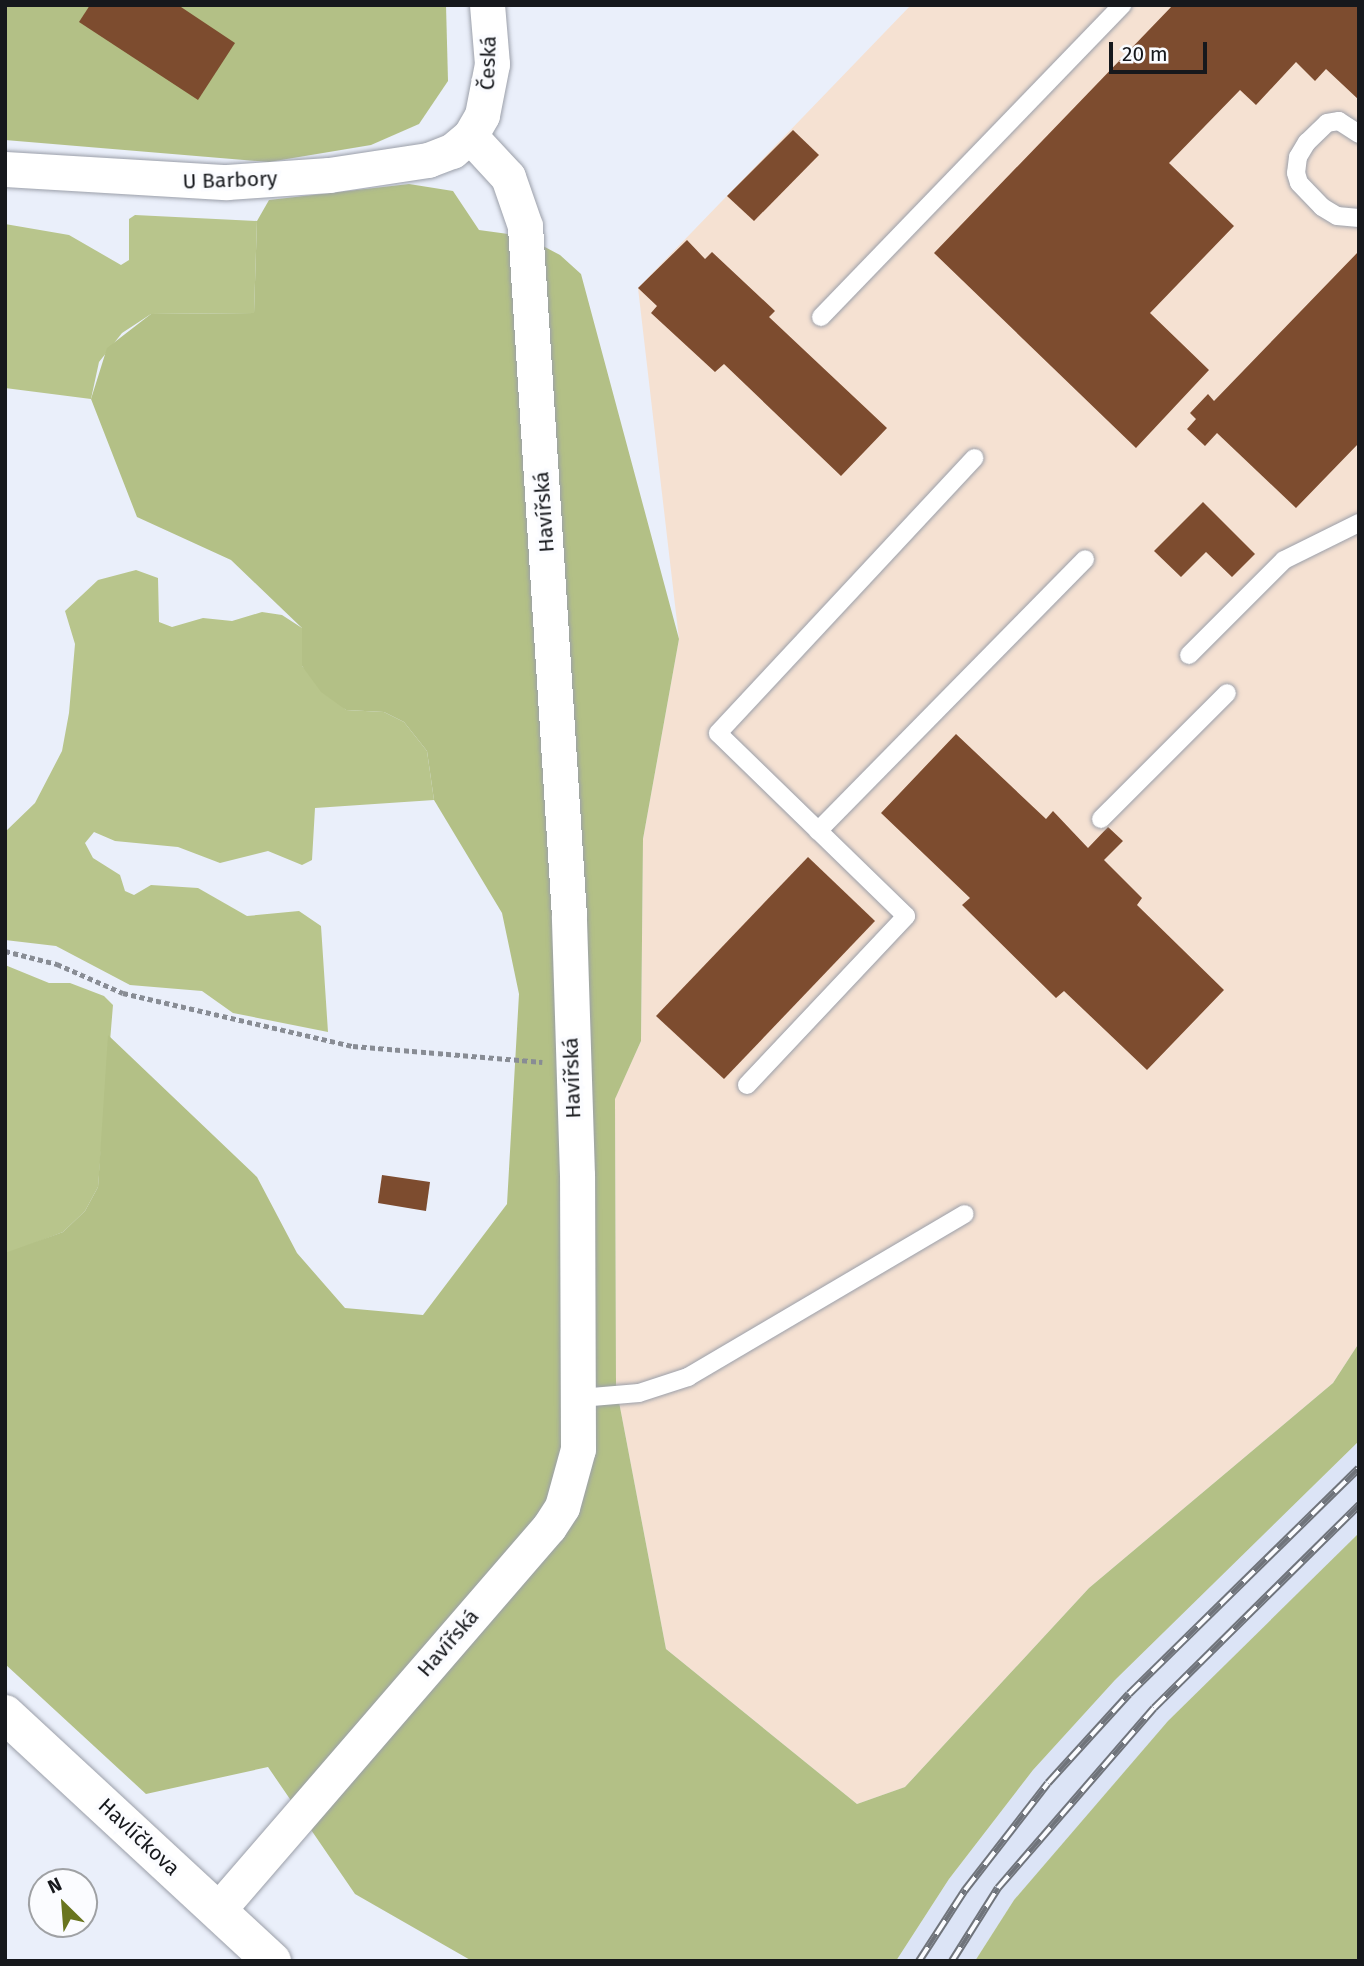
<!DOCTYPE html>
<meta charset="utf-8">
<style>
body{margin:0}
#map{position:relative;width:1364px;height:1966px;overflow:hidden;background:#eaeffa;font-family:"Fira Sans",sans-serif}
div>[style]{position:absolute}
.industrial>*{inset:0;background:#f5e1d2}
.built>*{inset:0;background:#dce4f6}
.green>*{inset:0;background:#b8c58c}
.forest>*{inset:0;background:#b3c086}
.building>*{inset:0;background:#7d4c2f}
.path>*{height:4.5px;margin-top:-2.25px;transform-origin:0;background:repeating-linear-gradient(90deg,#888c94 0 5px,transparent 0 8.5px)}
.roads{filter:drop-shadow(0 0 2px #9b9fa9) drop-shadow(0 0 2px #9b9fa9)}
.lane>*{height:18px;margin:-9px;padding:0 9px;transform-origin:9px;border-radius:9px;background:#fff}
.street>*{height:35px;margin:-17.5px;padding:0 17.5px;transform-origin:17.5px;border-radius:17.5px;background:#fff}
.secondary>*{height:38px;margin:-19px;padding:0 19px;transform-origin:19px;border-radius:19px;background:#fff}
.rail>*{height:8px;margin-top:-4px;transform-origin:0;background:repeating-linear-gradient(90deg,#fbfcff 0 16px,#70747b 0 32px);box-sizing:border-box;border-block:2px solid #70747b}
span{translate:-50% -50%;white-space:nowrap;text-align:center;line-height:1.15;-webkit-text-stroke:7px #fbfcff;paint-order:stroke}
.street-label{font-size:21px;color:#16181c}
.frame{position:absolute;inset:0;border:7px solid #16181c;pointer-events:none}
.north{position:absolute;left:28px;top:1868px;width:70px;height:70px;box-sizing:border-box;background:#fbfcff;border:2px solid #9fa1a4;border-radius:50%;rotate:335deg;font-size:19px;font-weight:700;line-height:28px;text-align:center;color:#16181c}
.north::after{content:'';display:block;margin:auto;width:24px;height:32px;background:#69751f;clip-path:polygon(50% 0,100% 100%,50% 72%,0 100%)}
.scale{position:absolute;left:1109px;top:42px;width:98px;height:32px;box-sizing:border-box;border:4px solid #16181c;border-top:0;padding-left:9px;font-size:21px;line-height:24px;white-space:nowrap;color:#16181c;-webkit-text-stroke:5px #fbfcff;paint-order:stroke}
</style>
<div id="map">
<div class="industrial">
<i style="clip-path:polygon(911px 5px,1359px 5px,1359px 1343px,1333px 1383px,1089px 1588px,905px 1787px,857px 1804px,666px 1649px,616px 1386px,615px 1098px,641px 1041px,643px 839px,679px 639px,638px 288px)"></i>
</div>
<div class="built">
<i style="clip-path:polygon(1359px 1441px,1359px 1533px,1258px 1633px,1014px 1900px,975px 1961px,896px 1961px,949px 1879px,1033px 1770px,1115px 1680px)"></i>
</div>
<div class="green">
<i style="clip-path:polygon(135px 215px,257px 221px,254px 313px,151px 314px,122px 333px,99px 362px,91px 399px,5px 388px,5px 224px,69px 235px,121px 265px,129px 260px,129px 219px)"></i>
<i style="clip-path:polygon(136px 570px,158px 578px,159px 622px,172px 627px,203px 618px,232px 621px,262px 612px,282px 615px,302px 628px,302px 666px,346px 710px,384px 712px,404px 722px,427px 751px,434px 800px,315px 808px,312px 860px,302px 865px,268px 851px,220px 863px,178px 847px,115px 841px,94px 832px,85px 843px,93px 858px,120px 875px,125px 891px,134px 895px,151px 885px,198px 888px,247px 916px,299px 911px,321px 926px,328px 1032px,233px 1013px,202px 991px,130px 985px,56px 946px,5px 940px,5px 832px,35px 803px,62px 751px,69px 713px,75px 644px,65px 611px,98px 580px)"></i>
<i style="clip-path:polygon(5px 965px,49px 983px,70px 983px,104px 996px,113px 1005px,98px 1187px,85px 1211px,63px 1232px,9px 1253px,5px 1253px)"></i>
</div>
<div class="forest">
<i style="clip-path:polygon(5px 5px,446px 5px,448px 81px,419px 124px,371px 145px,269px 162px,5px 140px)"></i>
<i style="clip-path:polygon(409px 184px,453px 191px,479px 230px,524px 236px,560px 255px,581px 274px,679px 639px,643px 839px,641px 1041px,615px 1099px,616px 1386px,666px 1649px,857px 1804px,905px 1787px,1089px 1588px,1333px 1383px,1359px 1343px,1359px 1441px,1115px 1680px,1033px 1770px,949px 1879px,896px 1961px,472px 1961px,355px 1894px,268px 1767px,146px 1794px,5px 1664px,5px 1253px,63px 1232px,85px 1211px,98px 1187px,108px 1035px,257px 1177px,297px 1253px,345px 1308px,423px 1315px,507px 1204px,519px 994px,502px 913px,434px 800px,427px 751px,404px 722px,384px 712px,346px 710px,321px 692px,302px 666px,302px 628px,231px 560px,137px 517px,91px 399px,107px 348px,151px 314px,254px 313px,257px 221px,269px 200px)"></i>
<i style="clip-path:polygon(1359px 1533px,1359px 1961px,975px 1961px,1014px 1900px,1168px 1721px)"></i>
</div>
<div class="building">
<i style="clip-path:polygon(90px 5px,178px 5px,235px 43px,198px 100px,79px 22px)"></i>
<i style="clip-path:polygon(1173px 5px,1359px 5px,1359px 100px,1326px 69px,1315px 81px,1296px 62px,1256px 105px,1240px 90px,1169px 163px,1234px 226px,1150px 313px,1209px 370px,1136px 448px,934px 253px)"></i>
<i style="clip-path:polygon(793px 130px,819px 155px,754px 221px,727px 196px)"></i>
<i style="clip-path:polygon(687px 240px,705px 259px,712px 252px,775px 311px,769px 317px,887px 428px,841px 476px,724px 364px,715px 372px,651px 313px,657px 306px,638px 288px)"></i>
<i style="clip-path:polygon(1359px 251px,1359px 443px,1296px 508px,1217px 433px,1205px 446px,1187px 429px,1196px 419px,1190px 413px,1208px 394px,1214px 401px)"></i>
<i style="clip-path:polygon(1203px 502px,1255px 554px,1232px 577px,1206px 552px,1181px 577px,1154px 551px)"></i>
<i style="clip-path:polygon(956px 734px,1046px 819px,1053px 811px,1088px 848px,1108px 827px,1123px 841px,1104px 860px,1142px 898px,1137px 905px,1224px 990px,1147px 1070px,1064px 991px,1056px 998px,962px 905px,970px 898px,881px 813px)"></i>
<i style="clip-path:polygon(808px 857px,875px 921px,724px 1079px,656px 1016px)"></i>
<i style="clip-path:polygon(382px 1175px,430px 1182px,426px 1211px,378px 1203px)"></i>
</div>
<div class="path">
<i style="left:5px;top:951px;width:54px;rotate:14deg"></i>
<i style="left:57px;top:964px;width:72px;rotate:23.7deg"></i>
<i style="left:123px;top:993px;width:236px;rotate:13deg"></i>
<i style="left:353px;top:1046px;width:190px;rotate:4.8deg"></i>
</div>
<div class="roads">
<div class="lane">
<i style="left:1359px;top:134px;width:24px;rotate:-147deg"></i>
<i style="left:1339px;top:121px;width:12px;rotate:171deg"></i>
<i style="left:1327px;top:123px;width:28px;rotate:136deg"></i>
<i style="left:1307px;top:142px;width:17px;rotate:121deg"></i>
<i style="left:1298px;top:157px;width:16px;rotate:97deg"></i>
<i style="left:1296px;top:173px;width:10px;rotate:73deg"></i>
<i style="left:1299px;top:183px;width:33px;rotate:46deg"></i>
<i style="left:1322px;top:207px;width:17px;rotate:31deg"></i>
<i style="left:1337px;top:216px;width:22px;rotate:5deg"></i>
<i style="left:821px;top:317px;width:434px;rotate:-46deg"></i>
<i style="left:1189px;top:655px;width:134px;rotate:-45deg"></i>
<i style="left:1284px;top:560px;width:84px;rotate:-26.3deg"></i>
<i style="left:1101px;top:819px;width:178px;rotate:-45deg"></i>
<i style="left:818px;top:831px;width:381px;rotate:-45.5deg"></i>
<i style="left:747px;top:1085px;width:232px;rotate:-46.7deg"></i>
<i style="left:906px;top:916px;width:262px;rotate:-135.8deg"></i>
<i style="left:718px;top:733px;width:376px;rotate:-47deg"></i>
<i style="left:580px;top:1398px;width:59px;rotate:-4.8deg"></i>
<i style="left:639px;top:1393px;width:52px;rotate:-18.1deg"></i>
<i style="left:688px;top:1377px;width:321px;rotate:-30.5deg"></i>
</div>
<div class="street">
<i style="left:5px;top:169px;width:222px;rotate:3.4deg"></i>
<i style="left:227px;top:182px;width:102px;rotate:-3.9deg"></i>
<i style="left:329px;top:175px;width:100px;rotate:-8.6deg"></i>
<i style="left:428px;top:160px;width:26px;rotate:-21deg"></i>
<i style="left:452px;top:151px;width:23px;rotate:-40deg"></i>
<i style="left:470px;top:136px;width:24px;rotate:-60deg"></i>
<i style="left:482px;top:115px;width:52px;rotate:-78.9deg"></i>
<i style="left:492px;top:64px;width:59px;rotate:-94.8deg"></i>
<i style="left:218px;top:1910px;width:506px;rotate:-49.17deg"></i>
<i style="left:549px;top:1527px;width:24px;rotate:-57deg"></i>
<i style="left:562px;top:1507px;width:60px;rotate:-74.6deg"></i>
<i style="left:578px;top:1449px;width:274px;rotate:-90.2deg"></i>
<i style="left:577px;top:1175px;width:259px;rotate:-91.8deg"></i>
<i style="left:569px;top:916px;width:691px;rotate:-93.65deg"></i>
<i style="left:525px;top:226px;width:52px;rotate:-109.1deg"></i>
<i style="left:508px;top:177px;width:56px;rotate:-132.8deg"></i>
</div>
<div class="secondary">
<i style="left:5px;top:1714px;width:364px;rotate:42.8deg"></i>
</div>
</div>
<div class="rail">
<i style="left:919px;top:1961px;width:85px;rotate:-57.1deg"></i>
<i style="left:965px;top:1890px;width:135px;rotate:-52.2deg"></i>
<i style="left:1048px;top:1783px;width:120px;rotate:-47.7deg"></i>
<i style="left:1129px;top:1694px;width:322px;rotate:-44.5deg"></i>
<i style="left:952px;top:1961px;width:86px;rotate:-57.8deg"></i>
<i style="left:998px;top:1888px;width:238px;rotate:-49.1deg"></i>
<i style="left:1154px;top:1708px;width:289px;rotate:-44.7deg"></i>
</div>
<div class="street-label">
<span style="left:488px;top:63px;rotate:-88deg">Česká</span>
<span style="left:230px;top:180px;rotate:-2deg">U Barbory</span>
<span style="left:544px;top:512px;rotate:-94deg">Havířská</span>
<span style="left:572px;top:1078px;rotate:-92deg">Havířská</span>
<span style="left:448px;top:1643px;rotate:-49deg">Havířská</span>
<span style="left:139px;top:1837px;rotate:43deg">Havlíčkova</span>
</div>
<div class="frame"></div>
<div class="north">N</div>
<div class="scale">20 m</div>
</div>
